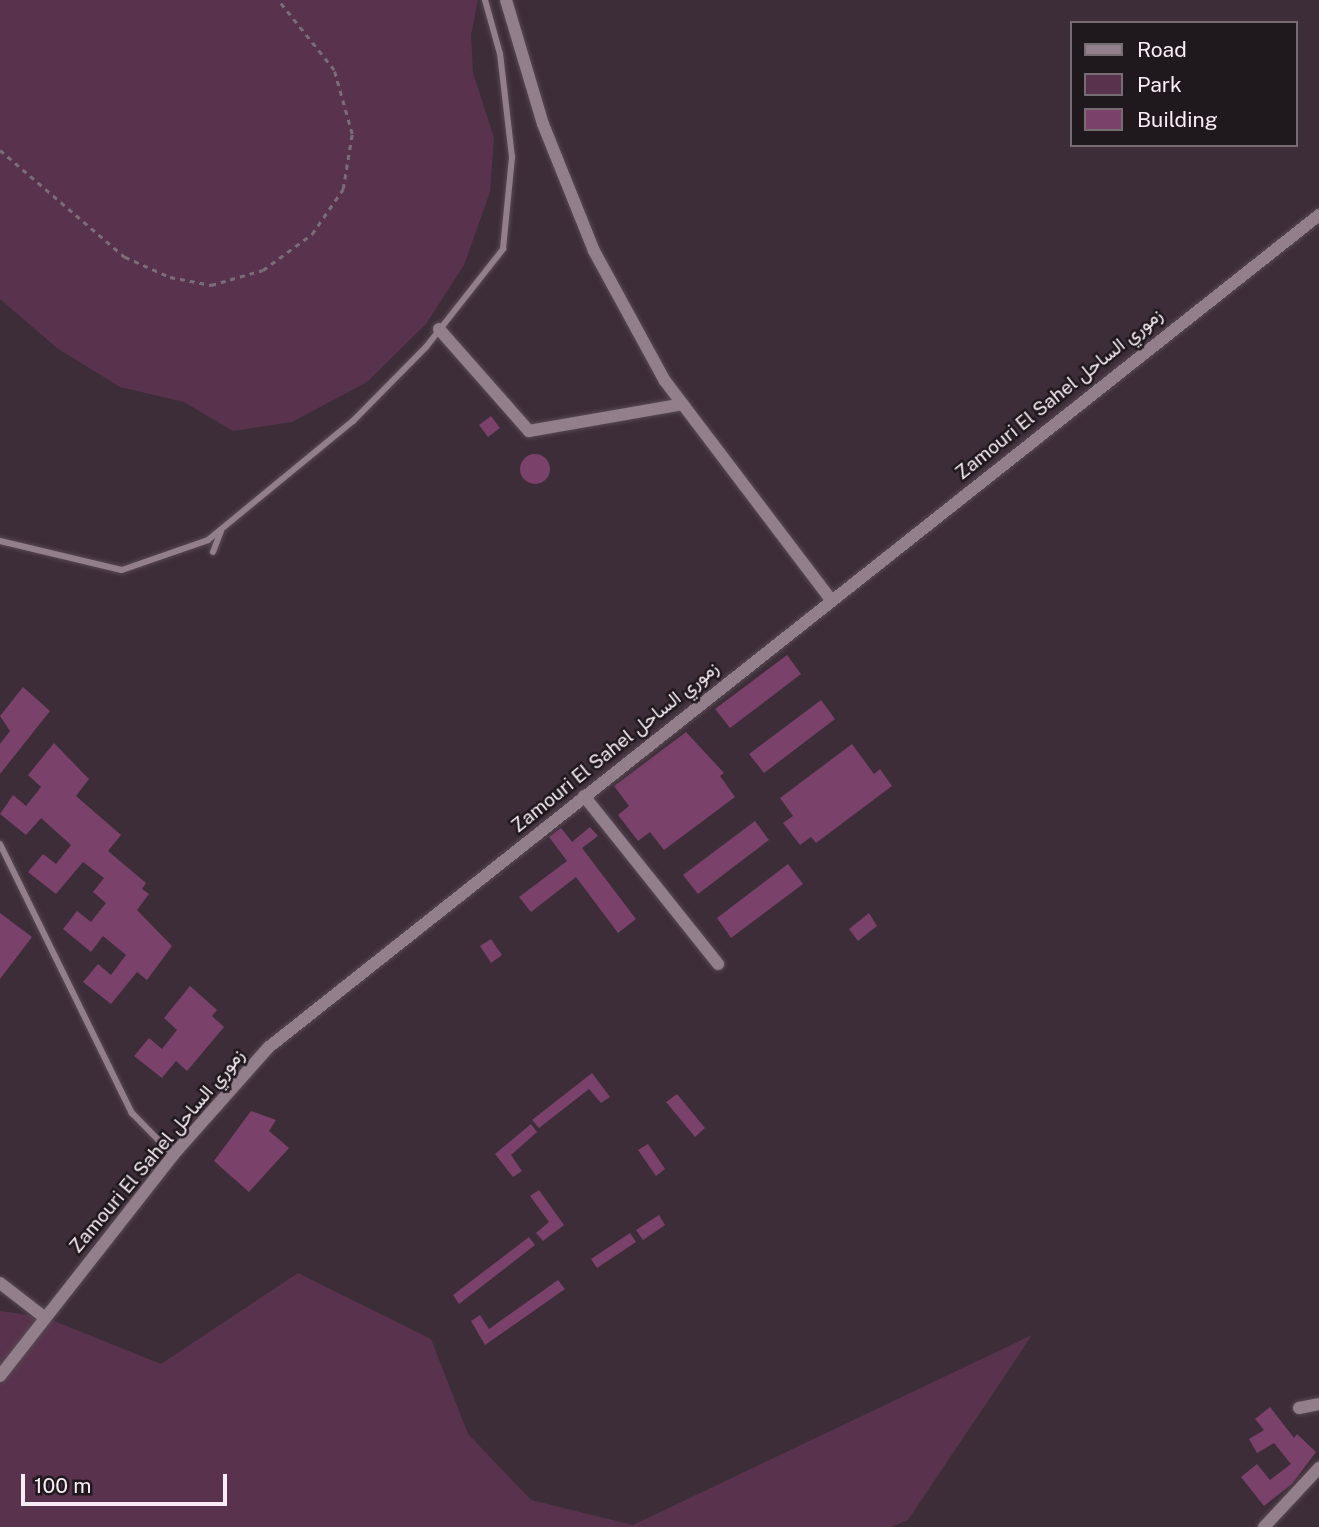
<!DOCTYPE html>
<meta charset="utf-8">
<style>
body{margin:0}
#map{position:relative;width:1319px;height:1527px;overflow:hidden;background:#3d2d38;font-family:"Public Sans",Vazirmatn,sans-serif}
div>[style]{position:absolute}
.green>*{inset:0;background:#59334d}
.building>*{inset:0;background:#7a416a}
.round{border-radius:50%}
.path>*{height:2.5px;margin-top:-1.25px;transform-origin:0;background:repeating-linear-gradient(90deg,#7b6d77 0 5px,transparent 0 10px)}
.roads{filter:drop-shadow(0 0 2px #574952) drop-shadow(0 0 2px #574952)}
.service>*{height:6px;margin:-3px;padding:0 3px;transform-origin:3px;border-radius:3px;background:#937f8c}
.minor>*{height:12px;margin:-6px;padding:0 6px;transform-origin:6px;border-radius:6px;background:#937f8c}
span{translate:-50% -50%;white-space:nowrap;text-align:center;line-height:1.15;-webkit-text-stroke:5px #1f181d;paint-order:stroke}
.street-label{font-size:19px;color:#f8edf4}
.legend{position:absolute;left:1070px;top:21px;width:228px;height:126px;box-sizing:border-box;background:#1f181d;border:2px solid #766d73;margin:0;padding:9px 12px;list-style:none;font-size:21px;color:#f8edf4}
.legend li{display:flex;align-items:center;gap:14px;height:35px}
.legend b{width:35px;border:2px solid #766d73}
.scale{position:absolute;left:21px;top:1474px;width:206px;height:32px;box-sizing:border-box;border:4px solid #f8edf4;border-top:0;padding-left:9px;font-size:21px;line-height:24px;white-space:nowrap;color:#f8edf4;-webkit-text-stroke:5px #1f181d;paint-order:stroke}
</style>
<div id="map">
<div class="green">
<i style="clip-path:polygon(0 0,478px 0,471px 35px,473px 73px,494px 138px,490px 192px,464px 265px,426px 324px,367px 382px,292px 422px,233px 431px,184px 402px,120px 387px,57px 348px,0 299px)"></i>
<i style="clip-path:polygon(298px 1273px,431px 1339px,468px 1434px,531px 1500px,633px 1525px,1032px 1335px,908px 1520px,891px 1527px,0 1527px,0 1311px,44px 1317px,161px 1364px)"></i>
</div>
<div class="building">
<i style="clip-path:polygon(491px 416px,500px 428px,488px 437px,479px 425px)"></i>
<i class="round" style="left:520px;top:454px;width:30px;height:30px"></i>
<i style="clip-path:polygon(787px 655px,801px 674px,730px 728px,715px 709px)"></i>
<i style="clip-path:polygon(23px 687px,50px 711px,0 774px,0 744px,10px 731px,0 716px)"></i>
<i style="clip-path:polygon(821px 700px,835px 719px,764px 773px,749px 754px)"></i>
<i style="clip-path:polygon(686px 732px,724px 773px,720px 776px,735px 797px,664px 850px,650px 832px,638px 841px,618px 815px,629px 806px,614px 786px)"></i>
<i style="clip-path:polygon(54px 743px,89px 779px,76px 796px,121px 835px,108px 851px,146px 883px,142px 889px,149px 894px,137px 910px,172px 946px,147px 980px,137px 972px,111px 1004px,83px 982px,98px 964px,111px 975px,126px 955px,103px 936px,91px 952px,63px 929px,77px 911px,91px 922px,106px 903px,93px 892px,104px 878px,83px 862px,56px 894px,28px 872px,43px 854px,56px 864px,71px 845px,41px 818px,26px 835px,0 814px,13px 795px,26px 806px,41px 787px,28px 775px)"></i>
<i style="clip-path:polygon(852px 744px,874px 774px,880px 769px,892px 786px,816px 843px,811px 837px,800px 845px,783px 823px,793px 816px,780px 798px)"></i>
<i style="clip-path:polygon(755px 821px,769px 840px,698px 894px,683px 875px)"></i>
<i style="clip-path:polygon(590px 827px,598px 836px,582px 848px,636px 919px,618px 933px,576px 877px,531px 912px,519px 897px,567px 861px,549px 837px,561px 828px,572px 842px)"></i>
<i style="clip-path:polygon(788px 864px,803px 884px,731px 938px,717px 918px)"></i>
<i style="clip-path:polygon(0 913px,32px 937px,0 979px)"></i>
<i style="clip-path:polygon(869px 913px,877px 926px,858px 941px,849px 929px)"></i>
<i style="clip-path:polygon(491px 939px,502px 955px,491px 963px,480px 946px)"></i>
<i style="clip-path:polygon(190px 986px,217px 1010px,212px 1016px,224px 1027px,187px 1071px,176px 1061px,162px 1078px,134px 1056px,149px 1038px,162px 1049px,177px 1030px,164px 1018px)"></i>
<i style="clip-path:polygon(592px 1073px,610px 1097px,601px 1103px,589px 1089px,539px 1128px,532px 1120px)"></i>
<i style="clip-path:polygon(677px 1094px,705px 1128px,695px 1137px,666px 1102px)"></i>
<i style="clip-path:polygon(251px 1111px,276px 1120px,269px 1131px,289px 1148px,249px 1192px,214px 1161px)"></i>
<i style="clip-path:polygon(531px 1124px,537px 1132px,511px 1155px,522px 1171px,513px 1177px,495px 1154px)"></i>
<i style="clip-path:polygon(648px 1144px,665px 1169px,656px 1176px,638px 1150px)"></i>
<i style="clip-path:polygon(539px 1190px,564px 1225px,543px 1241px,536px 1233px,549px 1222px,530px 1196px)"></i>
<i style="clip-path:polygon(659px 1215px,665px 1225px,643px 1240px,636px 1230px)"></i>
<i style="clip-path:polygon(630px 1233px,636px 1242px,597px 1268px,591px 1259px)"></i>
<i style="clip-path:polygon(529px 1237px,535px 1245px,459px 1304px,453px 1295px)"></i>
<i style="clip-path:polygon(558px 1280px,565px 1289px,485px 1345px,471px 1321px,480px 1315px,489px 1329px)"></i>
<i style="clip-path:polygon(1270px 1407px,1294px 1438px,1297px 1434px,1316px 1452px,1292px 1484px,1264px 1506px,1241px 1477px,1257px 1464px,1270px 1480px,1291px 1464px,1274px 1443px,1257px 1453px,1249px 1439px,1264px 1430px,1255px 1419px)"></i>
</div>
<div class="path">
<i style="left:0;top:150px;width:165px;rotate:40.6deg"></i>
<i style="left:125px;top:257px;width:49px;rotate:24deg"></i>
<i style="left:170px;top:277px;width:42px;rotate:11deg"></i>
<i style="left:211px;top:285px;width:54px;rotate:-16.1deg"></i>
<i style="left:263px;top:270px;width:61px;rotate:-36.3deg"></i>
<i style="left:312px;top:234px;width:55px;rotate:-55.4deg"></i>
<i style="left:343px;top:189px;width:56px;rotate:-80.7deg"></i>
<i style="left:352px;top:134px;width:66px;rotate:-105.7deg"></i>
<i style="left:334px;top:70px;width:90px;rotate:-128.7deg"></i>
</div>
<div class="roads">
<div class="service">
<i style="left:0;top:541px;width:125px;rotate:13.4deg"></i>
<i style="left:122px;top:570px;width:91px;rotate:-19.2deg"></i>
<i style="left:208px;top:540px;width:188px;rotate:-39.4deg"></i>
<i style="left:353px;top:421px;width:104px;rotate:-45.4deg"></i>
<i style="left:426px;top:347px;width:125px;rotate:-51.8deg"></i>
<i style="left:503px;top:249px;width:92px;rotate:-84.4deg"></i>
<i style="left:512px;top:157px;width:104px;rotate:-96.6deg"></i>
<i style="left:500px;top:54px;width:56px;rotate:-105.5deg"></i>
<i style="left:213px;top:552px;width:22px;rotate:-69deg"></i>
<i style="left:0;top:844px;width:300px;rotate:63.9deg"></i>
<i style="left:132px;top:1113px;width:59px;rotate:45.7deg"></i>
</div>
<div class="minor">
<i style="left:506px;top:0;width:129px;rotate:73.4deg"></i>
<i style="left:543px;top:124px;width:137px;rotate:68.1deg"></i>
<i style="left:594px;top:251px;width:148px;rotate:61.4deg"></i>
<i style="left:665px;top:381px;width:275px;rotate:52.8deg"></i>
<i style="left:439px;top:329px;width:136px;rotate:48.6deg"></i>
<i style="left:529px;top:431px;width:156px;rotate:-9.9deg"></i>
<i style="left:584px;top:796px;width:215px;rotate:51.4deg"></i>
<i style="left:0;top:1283px;width:56px;rotate:37.7deg"></i>
<i style="left:0;top:1376px;width:281px;rotate:-51.9deg"></i>
<i style="left:173px;top:1155px;width:144px;rotate:-48.4deg"></i>
<i style="left:269px;top:1047px;width:1340px;rotate:-38.39deg"></i>
<i style="left:1299px;top:1408px;width:20px;rotate:-11deg"></i>
<i style="left:1264px;top:1527px;width:81px;rotate:-47deg"></i>
</div>
</div>
<div class="street-label">
<span style="left:1059px;top:394px;rotate:-39deg">Zamouri El Sahel زموري الساحل</span>
<span style="left:615px;top:747px;rotate:-39deg">Zamouri El Sahel زموري الساحل</span>
<span style="left:157px;top:1151px;rotate:-50deg">Zamouri El Sahel زموري الساحل</span>
</div>
<ul class="legend">
<li><b style="height:9px;background:#937f8c"></b>Road</li>
<li><b style="height:19px;background:#59334d"></b>Park</li>
<li><b style="height:19px;background:#7a416a"></b>Building</li>
</ul>
<div class="scale">100 m</div>
</div>
